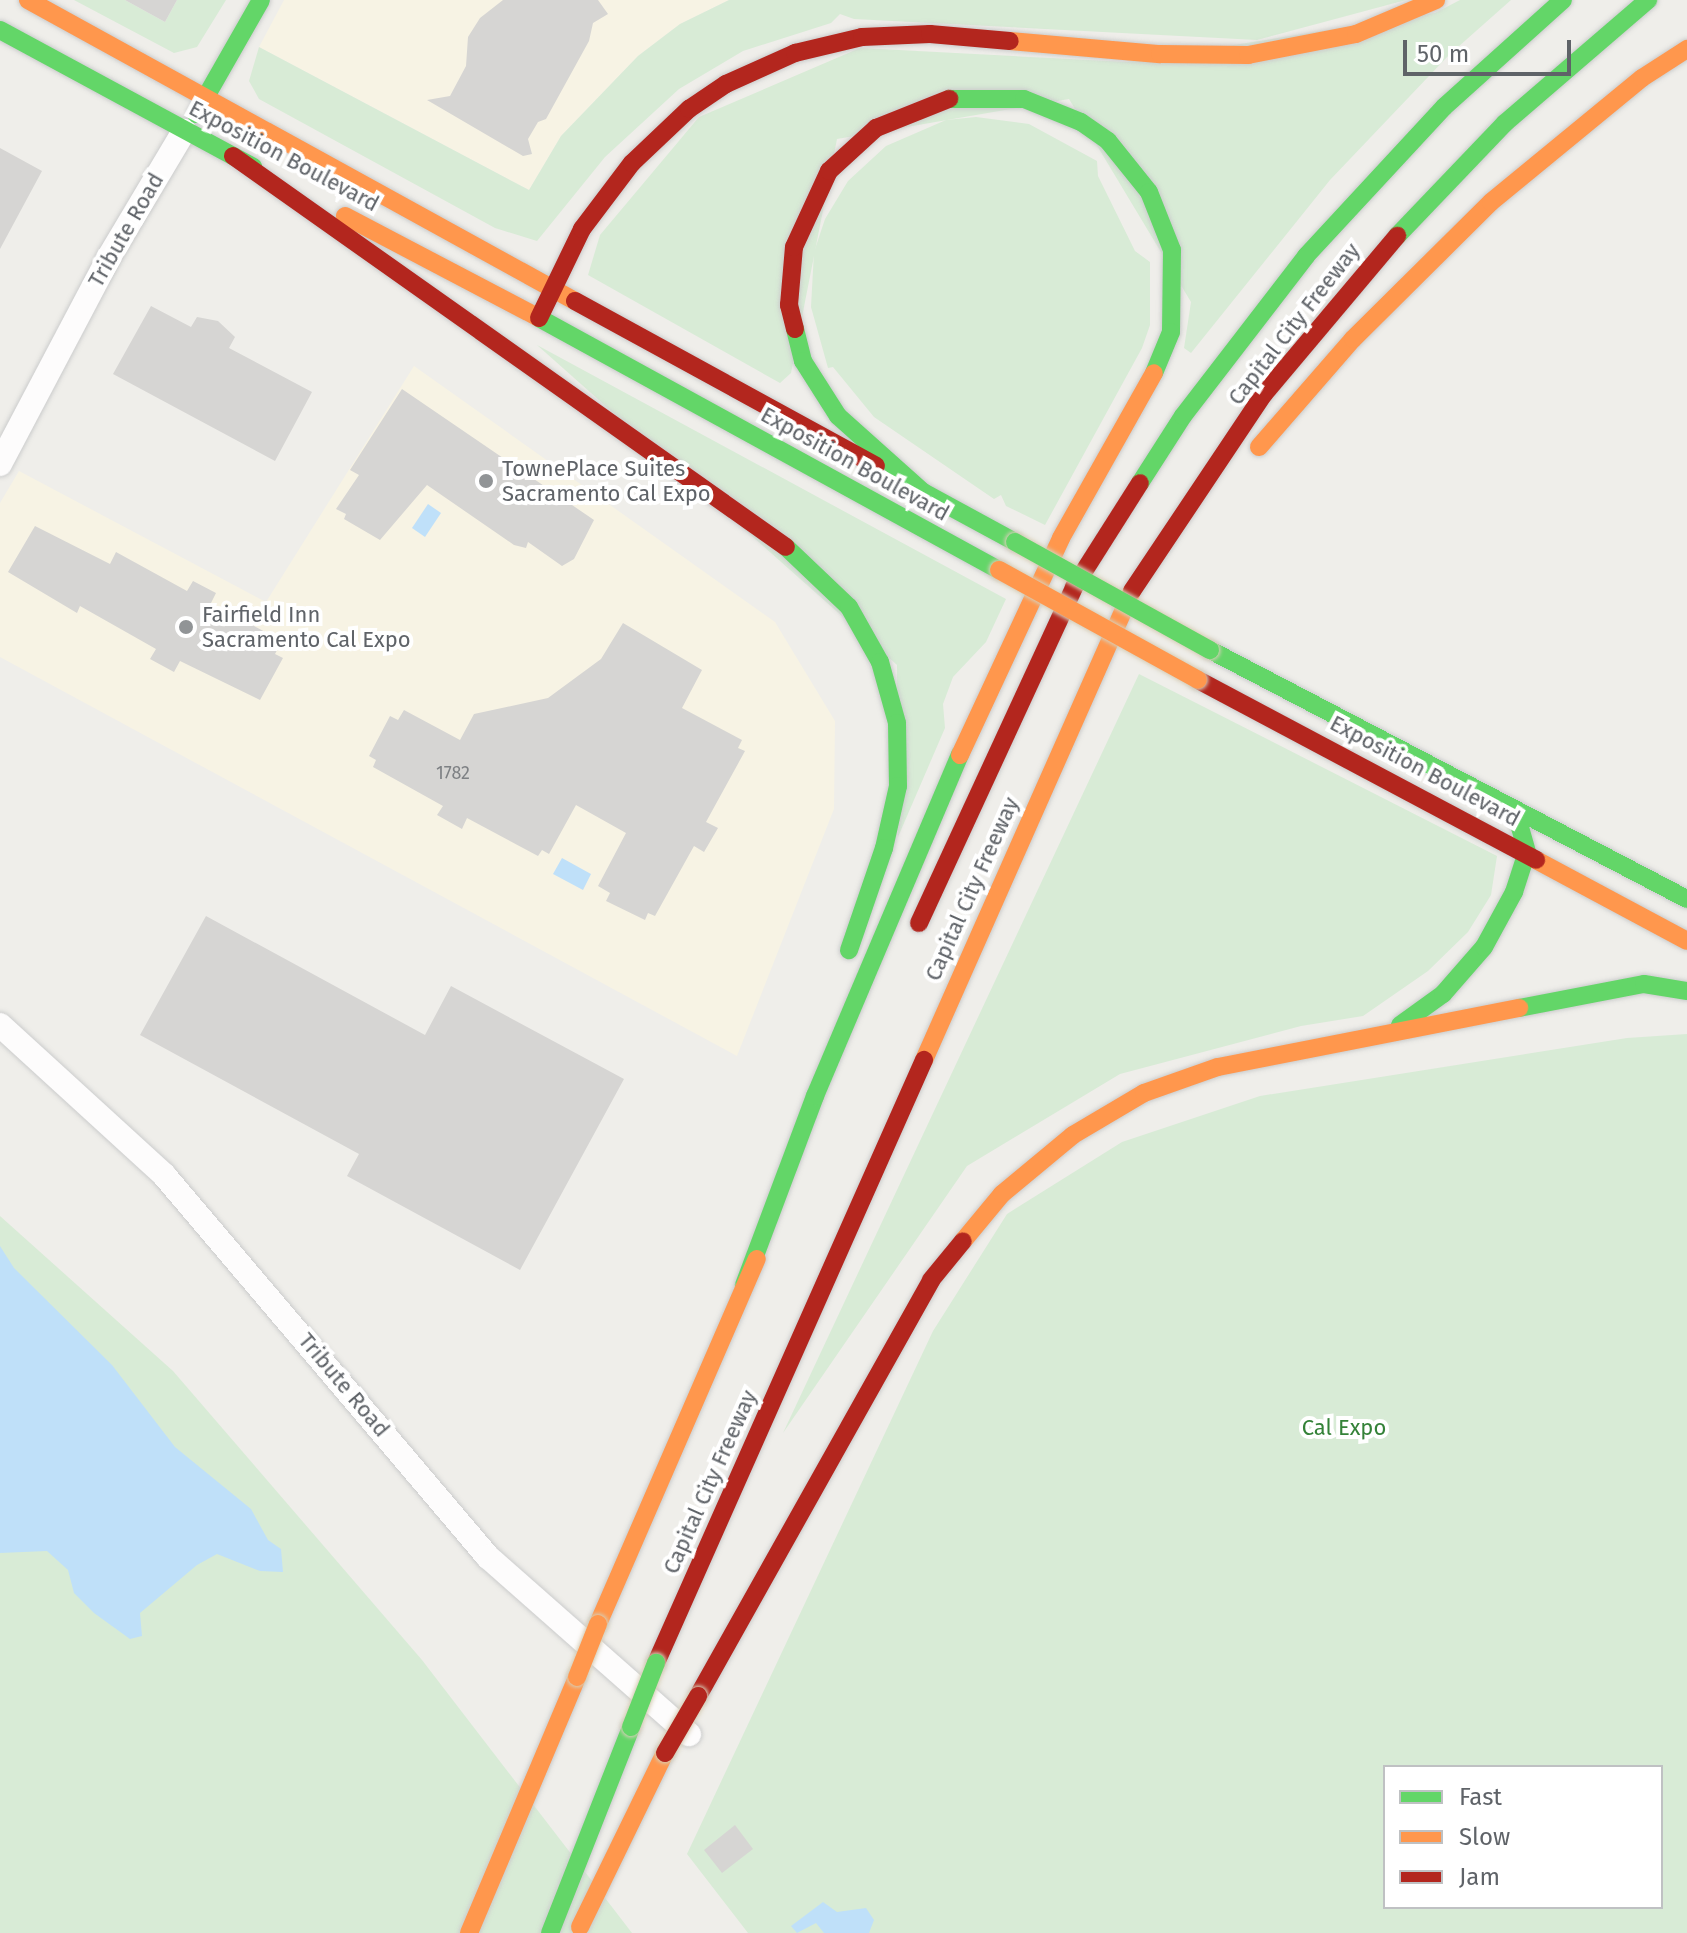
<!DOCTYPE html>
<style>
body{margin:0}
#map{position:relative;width:1687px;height:1933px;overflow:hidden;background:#efeeea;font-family:"Fira Sans",sans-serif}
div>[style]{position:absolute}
.commercial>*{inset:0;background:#f7f3e4}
.green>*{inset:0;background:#d8ebd6}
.water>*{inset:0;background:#bfe0f9}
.building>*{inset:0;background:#d6d5d3}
.roads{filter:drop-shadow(0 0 2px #cbcccc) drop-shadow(0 0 2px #cbcccc)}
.street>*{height:24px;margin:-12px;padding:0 12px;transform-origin:12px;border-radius:12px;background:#fdfcfc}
.fast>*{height:18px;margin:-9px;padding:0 9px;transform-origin:9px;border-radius:9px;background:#63d668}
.slow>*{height:18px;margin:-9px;padding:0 9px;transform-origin:9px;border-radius:9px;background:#ff974d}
.jam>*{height:18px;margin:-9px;padding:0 9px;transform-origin:9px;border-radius:9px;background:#b3261e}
.bridges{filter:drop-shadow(0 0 2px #d7ceb8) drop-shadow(0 0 2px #d7ceb8)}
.fast-bridge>*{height:18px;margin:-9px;padding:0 9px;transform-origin:9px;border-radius:9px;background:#63d668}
.slow-bridge>*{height:18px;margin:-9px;padding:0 9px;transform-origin:9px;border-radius:9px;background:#ff974d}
.jam-bridge>*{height:18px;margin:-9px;padding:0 9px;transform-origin:9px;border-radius:9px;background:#b3261e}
.dots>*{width:22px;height:22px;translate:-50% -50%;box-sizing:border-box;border:4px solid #fff;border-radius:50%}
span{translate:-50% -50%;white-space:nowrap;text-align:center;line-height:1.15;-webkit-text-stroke:8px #fff;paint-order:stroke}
.number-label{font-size:18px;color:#7e8184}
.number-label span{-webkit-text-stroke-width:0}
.street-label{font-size:22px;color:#5f6368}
.poi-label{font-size:22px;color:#5f6368}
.left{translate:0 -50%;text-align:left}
.park-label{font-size:22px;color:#348238}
.legend{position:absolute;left:1383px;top:1765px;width:280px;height:144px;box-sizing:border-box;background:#fff;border:2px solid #bfc1c3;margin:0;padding:10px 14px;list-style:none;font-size:24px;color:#5f6368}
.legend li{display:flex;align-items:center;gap:16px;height:40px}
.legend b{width:40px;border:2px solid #bfc1c3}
.scale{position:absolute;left:1403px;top:40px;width:168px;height:36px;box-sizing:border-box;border:4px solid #5f6368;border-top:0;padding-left:10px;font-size:24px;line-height:28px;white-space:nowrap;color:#5f6368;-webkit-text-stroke:6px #fff;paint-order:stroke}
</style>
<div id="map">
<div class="commercial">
<i style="clip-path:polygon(284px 0,729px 0,680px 24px,638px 56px,561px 136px,529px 190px,259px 47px)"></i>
<i style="clip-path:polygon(414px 366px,775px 622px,835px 721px,834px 809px,737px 1056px,0 657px,0 503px,19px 471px,266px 602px)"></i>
</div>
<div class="green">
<i style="clip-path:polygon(74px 0,125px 0,165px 22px,177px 0,226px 0,197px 47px,174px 53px)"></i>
<i style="clip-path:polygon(729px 0,1406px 0,1257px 40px,854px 19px,840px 14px,831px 23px,743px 51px,679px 89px,605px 157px,537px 241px,495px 228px,259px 99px,249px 81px,259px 47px,529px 190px,561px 136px,638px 56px,680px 24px)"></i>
<i style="clip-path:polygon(1460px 0,1511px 0,1449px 55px,1330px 180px,1191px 353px,1184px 348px,1191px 302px,1069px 99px,837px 139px,791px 373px,780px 383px,588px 275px,600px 235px,699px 117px,860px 48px,1127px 62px,1435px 13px)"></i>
<i style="clip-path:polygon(976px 117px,1029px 124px,1097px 161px,1098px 176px,1135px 251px,1150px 262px,1150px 325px,1142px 348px,1045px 525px,1006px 506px,1001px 495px,994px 499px,874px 417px,833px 367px,828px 368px,811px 307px,814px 252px,825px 219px,848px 181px,886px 146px,946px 120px)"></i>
<i style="clip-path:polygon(537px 345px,1006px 599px,986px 642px,953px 677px,943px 704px,945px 728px,898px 837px,897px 665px)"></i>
<i style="clip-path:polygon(1139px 674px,1497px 856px,1491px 895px,1468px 932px,1428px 971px,1363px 1016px,1301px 1026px,1120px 1074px,967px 1166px,783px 1433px)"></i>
<i style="clip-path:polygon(evenodd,1687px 1034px,1687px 1933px,748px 1933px,687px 1854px,933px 1331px,1007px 1214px,1122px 1142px,1260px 1096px,1627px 1038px,1687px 1034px,1385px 1767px,1661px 1767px,1661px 1907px,1385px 1907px,1385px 1767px)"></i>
<i style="clip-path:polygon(0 1216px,173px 1371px,422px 1660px,632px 1933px,0 1933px)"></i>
</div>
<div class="water">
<i style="clip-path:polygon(428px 504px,441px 513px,425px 537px,412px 528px)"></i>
<i style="clip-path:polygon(562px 858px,591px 874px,583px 890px,553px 874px)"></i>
<i style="clip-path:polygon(0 1246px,14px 1268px,112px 1365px,175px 1447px,251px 1509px,268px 1540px,281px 1549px,283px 1572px,260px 1571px,217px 1554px,197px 1565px,140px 1613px,142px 1636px,130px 1639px,94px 1613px,74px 1593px,68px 1570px,47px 1551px,0 1553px)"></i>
<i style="clip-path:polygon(823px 1902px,837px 1912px,866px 1908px,874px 1920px,869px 1933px,824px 1933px,816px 1923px,797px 1933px,791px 1926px)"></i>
</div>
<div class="building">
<i style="clip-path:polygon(125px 0,177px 0,165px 22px)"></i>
<i style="clip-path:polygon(503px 0,598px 0,608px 14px,593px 23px,589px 41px,546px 119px,538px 122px,528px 139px,532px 154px,523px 156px,427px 100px,450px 96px,466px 66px,468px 37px,480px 18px)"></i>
<i style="clip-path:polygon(0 148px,42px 171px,0 249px)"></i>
<i style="clip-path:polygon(151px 306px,191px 327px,197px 317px,218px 321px,235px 337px,229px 348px,312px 392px,275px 461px,113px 374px)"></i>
<i style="clip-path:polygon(402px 389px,594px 520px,574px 559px,562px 566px,528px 542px,526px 548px,514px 545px,427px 485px,380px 540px,344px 519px,346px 514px,336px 509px,359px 475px,350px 470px)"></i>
<i style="clip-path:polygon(35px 526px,110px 564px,116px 552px,187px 591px,193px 581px,216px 593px,211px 603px,282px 641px,275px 654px,283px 658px,260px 700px,180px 661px,174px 672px,150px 659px,156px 649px,80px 606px,77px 613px,8px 572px)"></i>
<i style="clip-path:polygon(623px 623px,702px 670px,682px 708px,742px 740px,738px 748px,745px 751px,706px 822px,718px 828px,704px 852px,694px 846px,655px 916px,648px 913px,645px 920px,606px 901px,610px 893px,598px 886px,626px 833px,576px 805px,549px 854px,542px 850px,538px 856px,467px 818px,462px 829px,437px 815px,443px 806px,373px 767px,376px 760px,369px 756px,390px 716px,398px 720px,404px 710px,460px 740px,474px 714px,548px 698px,601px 659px)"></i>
<i style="clip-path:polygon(206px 916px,425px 1035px,451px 986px,624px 1079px,520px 1270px,347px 1176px,359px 1154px,140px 1035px)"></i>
<i style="clip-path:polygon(735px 1825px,753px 1849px,722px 1873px,704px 1850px)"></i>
</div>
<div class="roads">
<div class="street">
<i style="left:0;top:464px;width:234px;rotate:-62.2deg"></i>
<i style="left:109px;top:257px;width:147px;rotate:-59.2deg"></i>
<i style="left:0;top:1025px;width:222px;rotate:42.4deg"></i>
<i style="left:164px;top:1175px;width:501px;rotate:49.7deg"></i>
<i style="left:488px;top:1557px;width:268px;rotate:41.4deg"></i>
</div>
<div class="fast">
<i style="left:0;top:30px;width:288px;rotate:28.4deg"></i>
<i style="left:949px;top:99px;width:75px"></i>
<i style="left:1024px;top:99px;width:61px;rotate:22deg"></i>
<i style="left:1081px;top:122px;width:33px;rotate:35deg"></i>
<i style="left:1108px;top:141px;width:65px;rotate:51.2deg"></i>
<i style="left:1149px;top:192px;width:62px;rotate:68.4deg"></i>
<i style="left:1172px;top:250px;width:82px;rotate:90.7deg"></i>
<i style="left:1171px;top:332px;width:44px;rotate:112.5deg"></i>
<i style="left:196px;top:114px;width:131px;rotate:-60.3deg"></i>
<i style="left:1397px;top:236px;width:156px;rotate:-46.3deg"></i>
<i style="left:1505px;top:123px;width:189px;rotate:-40.7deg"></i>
<i style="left:539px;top:318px;width:525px;rotate:28.72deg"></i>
<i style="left:795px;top:329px;width:33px;rotate:76deg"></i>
<i style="left:803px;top:361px;width:65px;rotate:57.5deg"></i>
<i style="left:838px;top:416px;width:114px;rotate:41.8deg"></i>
<i style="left:1140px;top:483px;width:80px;rotate:-57.3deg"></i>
<i style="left:1183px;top:416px;width:202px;rotate:-52.4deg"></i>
<i style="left:1306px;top:256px;width:203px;rotate:-47.2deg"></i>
<i style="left:1444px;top:107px;width:160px;rotate:-42deg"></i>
<i style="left:923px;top:492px;width:105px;rotate:28.5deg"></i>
<i style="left:786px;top:547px;width:87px;rotate:43.6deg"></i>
<i style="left:849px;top:607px;width:63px;rotate:60.6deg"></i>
<i style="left:880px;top:662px;width:63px;rotate:74.4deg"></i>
<i style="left:897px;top:723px;width:63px;rotate:89.1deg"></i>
<i style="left:898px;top:786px;width:64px;rotate:102.7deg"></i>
<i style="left:884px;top:848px;width:108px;rotate:108.9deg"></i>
<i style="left:1210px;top:650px;width:538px;rotate:27.57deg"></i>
<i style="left:1519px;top:1008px;width:127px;rotate:-10.9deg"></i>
<i style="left:1644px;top:984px;width:44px;rotate:9.2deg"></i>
<i style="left:1400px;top:1025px;width:53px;rotate:-35.8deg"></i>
<i style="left:1443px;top:994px;width:62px;rotate:-48.9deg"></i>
<i style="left:1484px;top:947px;width:63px;rotate:-61.4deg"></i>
<i style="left:1514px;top:892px;width:42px;rotate:-72deg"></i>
<i style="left:1527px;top:852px;width:44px;rotate:-105.9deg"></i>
<i style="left:744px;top:1285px;width:202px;rotate:-69.4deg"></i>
<i style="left:815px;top:1096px;width:371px;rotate:-67deg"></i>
<i style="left:550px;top:1933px;width:221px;rotate:-68.5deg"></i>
</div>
<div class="slow">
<i style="left:28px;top:0;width:624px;rotate:28.82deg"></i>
<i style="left:1010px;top:41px;width:151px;rotate:5deg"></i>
<i style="left:1160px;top:54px;width:88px;rotate:0.7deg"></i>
<i style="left:1248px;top:55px;width:110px;rotate:-11deg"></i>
<i style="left:1356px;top:34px;width:87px;rotate:-23deg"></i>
<i style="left:345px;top:216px;width:219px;rotate:27.7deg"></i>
<i style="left:1259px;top:447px;width:143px;rotate:-49deg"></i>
<i style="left:1353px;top:339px;width:194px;rotate:-44.8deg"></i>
<i style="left:1491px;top:202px;width:195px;rotate:-39.4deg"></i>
<i style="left:1642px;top:78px;width:54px;rotate:-32.8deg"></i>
<i style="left:960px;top:755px;width:239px;rotate:-65deg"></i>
<i style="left:1061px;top:538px;width:189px;rotate:-60.6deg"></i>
<i style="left:1536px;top:860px;width:171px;rotate:28.2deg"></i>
<i style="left:924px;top:1060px;width:513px;rotate:-66.08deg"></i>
<i style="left:963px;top:1241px;width:61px;rotate:-50.3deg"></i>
<i style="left:1002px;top:1194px;width:92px;rotate:-39.7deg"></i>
<i style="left:1073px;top:1135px;width:82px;rotate:-30.6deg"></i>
<i style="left:1144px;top:1093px;width:78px;rotate:-19.4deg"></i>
<i style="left:1218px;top:1067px;width:307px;rotate:-11.1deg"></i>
<i style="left:598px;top:1624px;width:398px;rotate:-66.5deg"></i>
<i style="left:580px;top:1927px;width:194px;rotate:-64deg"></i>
<i style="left:469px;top:1933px;width:278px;rotate:-67.1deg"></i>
</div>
<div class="jam">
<i style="left:233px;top:156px;width:677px;rotate:35.26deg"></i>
<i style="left:575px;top:301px;width:343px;rotate:28.7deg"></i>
<i style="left:539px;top:318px;width:99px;rotate:-64.2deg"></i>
<i style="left:582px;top:229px;width:83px;rotate:-52.9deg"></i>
<i style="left:632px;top:163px;width:79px;rotate:-43.5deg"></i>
<i style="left:689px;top:109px;width:45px;rotate:-34deg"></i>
<i style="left:726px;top:84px;width:76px;rotate:-24.2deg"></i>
<i style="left:795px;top:53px;width:69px;rotate:-13.4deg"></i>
<i style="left:862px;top:37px;width:68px;rotate:-2.5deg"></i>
<i style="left:930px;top:34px;width:80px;rotate:5deg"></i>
<i style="left:795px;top:329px;width:25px;rotate:-104deg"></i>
<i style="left:789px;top:305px;width:58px;rotate:-85.1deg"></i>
<i style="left:794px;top:247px;width:84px;rotate:-65.3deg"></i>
<i style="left:829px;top:171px;width:64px;rotate:-42.5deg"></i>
<i style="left:876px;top:128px;width:79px;rotate:-21.7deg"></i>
<i style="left:1132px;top:591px;width:237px;rotate:-56.2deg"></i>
<i style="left:1264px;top:394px;width:207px;rotate:-49.9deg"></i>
<i style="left:1198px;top:680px;width:383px;rotate:28deg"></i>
<i style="left:919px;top:923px;width:370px;rotate:-65.2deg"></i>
<i style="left:1074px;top:587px;width:123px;rotate:-57.6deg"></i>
<i style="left:656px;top:1663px;width:660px;rotate:-66.04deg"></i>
<i style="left:698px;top:1696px;width:477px;rotate:-60.7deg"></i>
<i style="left:931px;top:1280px;width:50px;rotate:-50.6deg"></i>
</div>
</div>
<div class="bridges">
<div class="fast-bridge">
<i style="left:1015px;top:542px;width:223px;rotate:29deg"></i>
<i style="left:631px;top:1727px;width:69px;rotate:-68.7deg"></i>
</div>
<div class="slow-bridge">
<i style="left:999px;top:570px;width:227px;rotate:28.9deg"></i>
<i style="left:577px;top:1677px;width:57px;rotate:-68.4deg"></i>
</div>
<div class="jam-bridge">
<i style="left:665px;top:1753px;width:66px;rotate:-59.9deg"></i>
</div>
</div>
<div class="dots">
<i style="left:486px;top:481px;background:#919496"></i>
<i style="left:186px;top:627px;background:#919496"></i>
</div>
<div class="number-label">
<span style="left:453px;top:773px">1782</span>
</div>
<div class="street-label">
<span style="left:284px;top:156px;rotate:28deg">Exposition Boulevard</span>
<span style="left:126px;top:230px;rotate:-60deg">Tribute Road</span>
<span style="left:1294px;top:324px;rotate:-52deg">Capital City Freeway</span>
<span style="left:855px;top:464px;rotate:29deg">Exposition Boulevard</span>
<span style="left:1425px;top:771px;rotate:28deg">Exposition Boulevard</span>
<span style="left:972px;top:889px;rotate:-66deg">Capital City Freeway</span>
<span style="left:344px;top:1385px;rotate:50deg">Tribute Road</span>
<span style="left:710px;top:1482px;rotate:-66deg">Capital City Freeway</span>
</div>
<div class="poi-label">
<span class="left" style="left:502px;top:481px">TownePlace Suites<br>Sacramento Cal Expo</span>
<span class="left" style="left:202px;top:627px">Fairfield Inn<br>Sacramento Cal Expo</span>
</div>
<div class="park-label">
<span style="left:1344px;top:1428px">Cal Expo</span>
</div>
<ul class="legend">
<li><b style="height:10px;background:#63d668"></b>Fast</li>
<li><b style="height:10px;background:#ff974d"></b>Slow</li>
<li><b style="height:10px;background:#b3261e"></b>Jam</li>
</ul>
<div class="scale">50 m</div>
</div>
